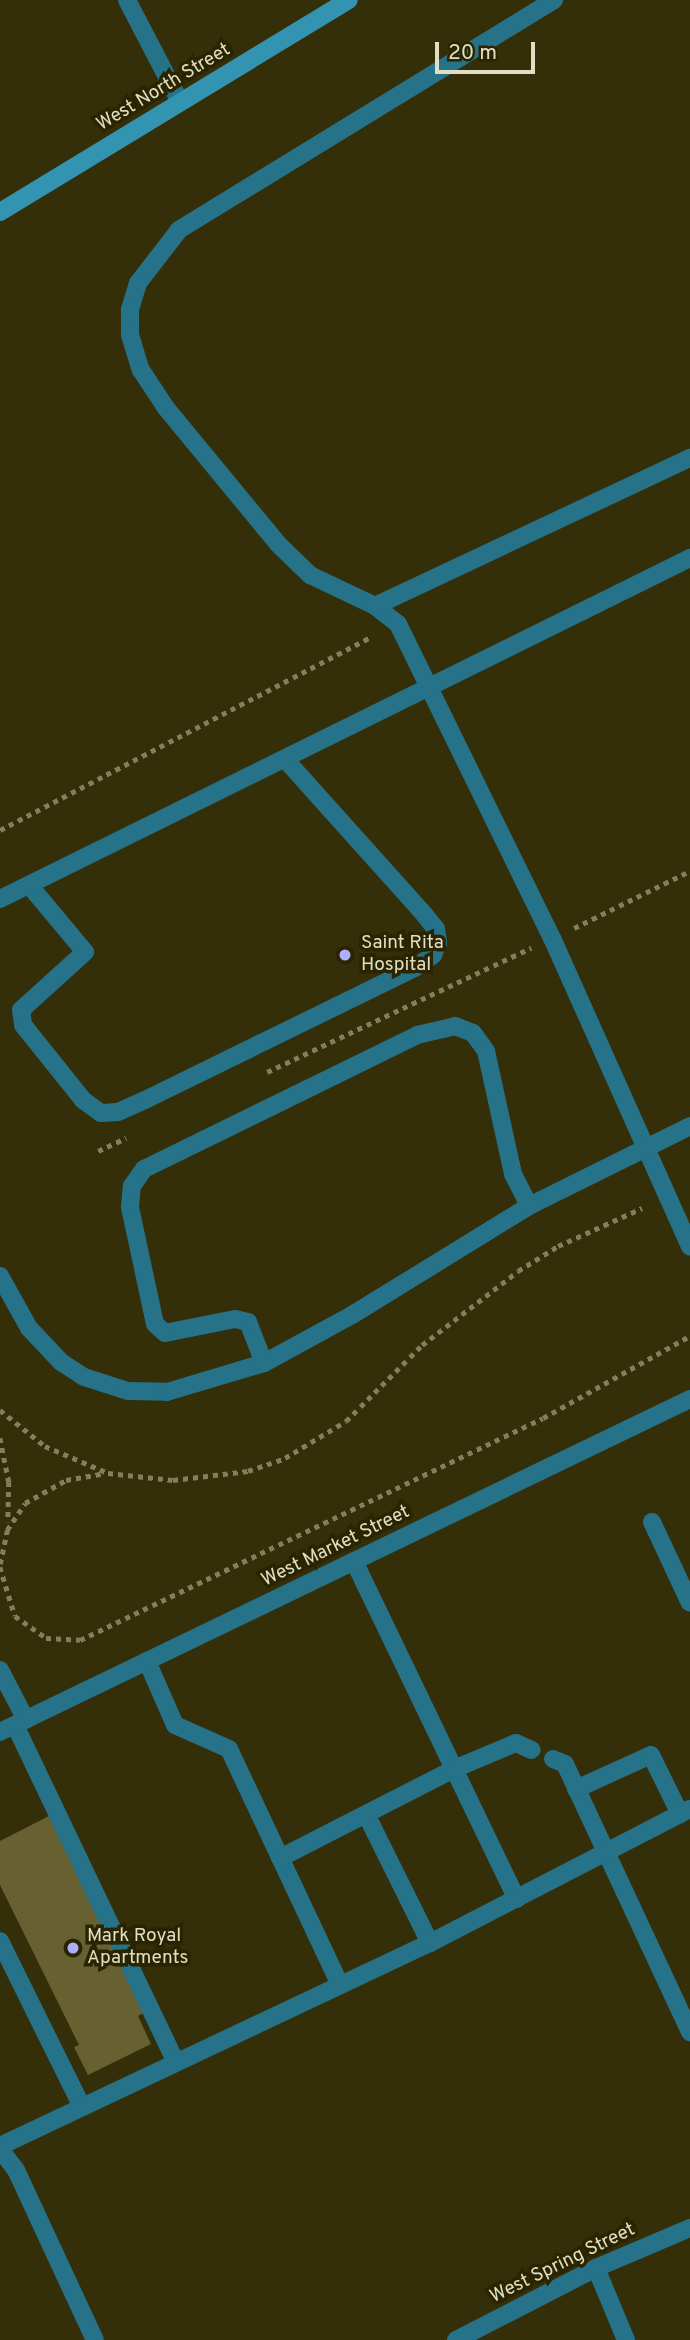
<!DOCTYPE html>
<style>
body{margin:0}
#map{position:relative;width:690px;height:2340px;overflow:hidden;background:#342f09;font-family:Overpass,sans-serif}
div>[style]{position:absolute}
.building>*{inset:0;background:#676131}
.path>*{height:4.5px;margin-top:-2.25px;transform-origin:0;background:repeating-linear-gradient(90deg,#827e5e 0 5px,transparent 0 10px)}
.service>*{height:18px;margin:-9px;padding:0 9px;transform-origin:9px;border-radius:9px;background:#257289}
.minor>*{height:18px;margin:-9px;padding:0 9px;transform-origin:9px;border-radius:9px;background:#257289}
.tertiary>*{height:18px;margin:-9px;padding:0 9px;transform-origin:9px;border-radius:9px;background:#257289}
.secondary>*{height:18px;margin:-9px;padding:0 9px;transform-origin:9px;border-radius:9px;background:#3394b2}
.dots>*{width:19px;height:19px;translate:-50% -50%;box-sizing:border-box;border:4px solid #2a2500;border-radius:50%}
span{translate:-50% -50%;white-space:nowrap;text-align:center;line-height:1.15;-webkit-text-stroke:7px #2a2500;paint-order:stroke}
.street-label{font-size:19px;color:#e0dec4}
.poi-label{font-size:19px;color:#e0dec4}
.left{translate:0 -50%;text-align:left}
.scale{position:absolute;left:435px;top:42px;width:100px;height:32px;box-sizing:border-box;border:4px solid #e0dec4;border-top:0;padding-left:9px;font-size:21px;line-height:24px;white-space:nowrap;color:#e0dec4;-webkit-text-stroke:5px #2a2500;paint-order:stroke}
</style>
<div id="map">
<div class="building">
<i style="clip-path:polygon(49px 1816px,145px 2012px,138px 2016px,151px 2044px,88px 2075px,74px 2047px,79px 2045px,0 1885px,0 1841px)"></i>
</div>
<div class="path">
<i style="left:0;top:830px;width:418px;rotate:-27.5deg"></i>
<i style="left:574px;top:928px;width:129px;rotate:-26.2deg"></i>
<i style="left:267px;top:1072px;width:292px;rotate:-25.2deg"></i>
<i style="left:98px;top:1151px;width:31px;rotate:-25deg"></i>
<i style="left:0;top:1410px;width:58px;rotate:38.7deg"></i>
<i style="left:45px;top:1446px;width:69px;rotate:23.2deg"></i>
<i style="left:108px;top:1473px;width:65px;rotate:6.1deg"></i>
<i style="left:173px;top:1480px;width:76px;rotate:-6.8deg"></i>
<i style="left:248px;top:1471px;width:39px;rotate:-19deg"></i>
<i style="left:285px;top:1458px;width:71px;rotate:-31.2deg"></i>
<i style="left:346px;top:1421px;width:107px;rotate:-45deg"></i>
<i style="left:422px;top:1345px;width:121px;rotate:-37.6deg"></i>
<i style="left:518px;top:1271px;width:47px;rotate:-32deg"></i>
<i style="left:558px;top:1246px;width:92px;rotate:-24.3deg"></i>
<i style="left:0;top:1438px;width:45px;rotate:78.4deg"></i>
<i style="left:9px;top:1482px;width:40px;rotate:91.4deg"></i>
<i style="left:0;top:1564px;width:35px;rotate:-78deg"></i>
<i style="left:7px;top:1530px;width:32px;rotate:-56deg"></i>
<i style="left:25px;top:1503px;width:47px;rotate:-29.3deg"></i>
<i style="left:66px;top:1480px;width:39px;rotate:-10deg"></i>
<i style="left:0;top:1567px;width:51px;rotate:73deg"></i>
<i style="left:15px;top:1616px;width:38px;rotate:35deg"></i>
<i style="left:46px;top:1638px;width:34px;rotate:3deg"></i>
<i style="left:80px;top:1640px;width:513px;rotate:-25.62deg"></i>
<i style="left:543px;top:1418px;width:168px;rotate:-29.2deg"></i>
</div>
<div class="service">
<i style="left:127px;top:0;width:115px;rotate:62.5deg"></i>
<i style="left:554px;top:0;width:440px;rotate:148.5deg"></i>
<i style="left:179px;top:230px;width:67px;rotate:127.7deg"></i>
<i style="left:138px;top:283px;width:28px;rotate:107deg"></i>
<i style="left:130px;top:310px;width:25px;rotate:90deg"></i>
<i style="left:130px;top:335px;width:37px;rotate:73deg"></i>
<i style="left:141px;top:370px;width:45px;rotate:56.7deg"></i>
<i style="left:166px;top:408px;width:176px;rotate:50.5deg"></i>
<i style="left:278px;top:544px;width:45px;rotate:44.1deg"></i>
<i style="left:310px;top:575px;width:72px;rotate:25.5deg"></i>
<i style="left:375px;top:606px;width:29px;rotate:38deg"></i>
<i style="left:398px;top:624px;width:350px;rotate:63.9deg"></i>
<i style="left:552px;top:938px;width:338px;rotate:65.9deg"></i>
<i style="left:375px;top:606px;width:348px;rotate:-25.2deg"></i>
<i style="left:29px;top:885px;width:87px;rotate:50.1deg"></i>
<i style="left:85px;top:952px;width:86px;rotate:137.8deg"></i>
<i style="left:21px;top:1010px;width:15px;rotate:82deg"></i>
<i style="left:23px;top:1025px;width:96px;rotate:51.3deg"></i>
<i style="left:83px;top:1100px;width:22px;rotate:36deg"></i>
<i style="left:101px;top:1113px;width:17px;rotate:-3deg"></i>
<i style="left:118px;top:1112px;width:30px;rotate:-24deg"></i>
<i style="left:145px;top:1100px;width:302px;rotate:-26.1deg"></i>
<i style="left:416px;top:967px;width:21px;rotate:-35deg"></i>
<i style="left:433px;top:955px;width:13px;rotate:-67deg"></i>
<i style="left:438px;top:943px;width:14px;rotate:-98deg"></i>
<i style="left:436px;top:929px;width:19px;rotate:-129deg"></i>
<i style="left:424px;top:914px;width:207px;rotate:-131.9deg"></i>
<i style="left:0;top:899px;width:770px;rotate:-26.3deg"></i>
<i style="left:0;top:1276px;width:60px;rotate:60.9deg"></i>
<i style="left:29px;top:1328px;width:47px;rotate:46.7deg"></i>
<i style="left:61px;top:1362px;width:27px;rotate:33deg"></i>
<i style="left:84px;top:1377px;width:46px;rotate:17.7deg"></i>
<i style="left:128px;top:1391px;width:39px;rotate:1deg"></i>
<i style="left:167px;top:1392px;width:101px;rotate:-16.6deg"></i>
<i style="left:264px;top:1363px;width:100px;rotate:-28.6deg"></i>
<i style="left:352px;top:1315px;width:208px;rotate:-31.6deg"></i>
<i style="left:529px;top:1206px;width:180px;rotate:-26.4deg"></i>
<i style="left:264px;top:1363px;width:44px;rotate:-111.3deg"></i>
<i style="left:248px;top:1322px;width:13px;rotate:-167deg"></i>
<i style="left:235px;top:1319px;width:71px;rotate:168.7deg"></i>
<i style="left:165px;top:1333px;width:13px;rotate:-138deg"></i>
<i style="left:155px;top:1324px;width:120px;rotate:-102.1deg"></i>
<i style="left:130px;top:1207px;width:21px;rotate:-85deg"></i>
<i style="left:132px;top:1186px;width:21px;rotate:-55deg"></i>
<i style="left:144px;top:1169px;width:304px;rotate:-26.1deg"></i>
<i style="left:417px;top:1035px;width:39px;rotate:-13deg"></i>
<i style="left:455px;top:1026px;width:19px;rotate:21deg"></i>
<i style="left:473px;top:1033px;width:22px;rotate:54deg"></i>
<i style="left:486px;top:1051px;width:126px;rotate:77.6deg"></i>
<i style="left:513px;top:1174px;width:36px;rotate:63deg"></i>
<i style="left:652px;top:1522px;width:89px;rotate:64.9deg"></i>
<i style="left:354px;top:1561px;width:375px;rotate:64.3deg"></i>
<i style="left:147px;top:1661px;width:70px;rotate:66.4deg"></i>
<i style="left:175px;top:1725px;width:59px;rotate:24deg"></i>
<i style="left:229px;top:1749px;width:261px;rotate:64.8deg"></i>
<i style="left:15px;top:1725px;width:374px;rotate:64.5deg"></i>
<i style="left:553px;top:1759px;width:13px;rotate:23deg"></i>
<i style="left:565px;top:1764px;width:296px;rotate:65deg"></i>
<i style="left:576px;top:1789px;width:82px;rotate:-24.4deg"></i>
<i style="left:651px;top:1755px;width:66px;rotate:63.8deg"></i>
<i style="left:367px;top:1816px;width:142px;rotate:63.6deg"></i>
<i style="left:280px;top:1858px;width:195px;rotate:-27.1deg"></i>
<i style="left:454px;top:1769px;width:67px;rotate:-22.8deg"></i>
<i style="left:516px;top:1743px;width:17px;rotate:24deg"></i>
<i style="left:0;top:1941px;width:185px;rotate:63.7deg"></i>
<i style="left:0;top:2146px;width:476px;rotate:-25.3deg"></i>
<i style="left:430px;top:1943px;width:292px;rotate:-27.3deg"></i>
<i style="left:0;top:2149px;width:26px;rotate:53deg"></i>
<i style="left:16px;top:2170px;width:187px;rotate:65.1deg"></i>
<i style="left:596px;top:2268px;width:78px;rotate:67.4deg"></i>
</div>
<div class="minor">
<i style="left:0;top:1670px;width:56px;rotate:62.5deg"></i>
</div>
<div class="tertiary">
<i style="left:0;top:1732px;width:766px;rotate:-25.76deg"></i>
<i style="left:456px;top:2340px;width:157px;rotate:-27.2deg"></i>
<i style="left:596px;top:2268px;width:102px;rotate:-23.1deg"></i>
</div>
<div class="secondary">
<i style="left:0;top:212px;width:408px;rotate:-31.3deg"></i>
</div>
<div class="dots">
<i style="left:345px;top:955px;background:#adaffb"></i>
<i style="left:73px;top:1948px;background:#adaffb"></i>
</div>
<div class="street-label">
<span style="left:164px;top:88px;rotate:-31deg">West North Street</span>
<span style="left:336px;top:1547px;rotate:-26deg">West Market Street</span>
<span style="left:563px;top:2264px;rotate:-26deg">West Spring Street</span>
</div>
<div class="poi-label">
<span class="left" style="left:361px;top:955px">Saint Rita<br>Hospital</span>
<span class="left" style="left:87px;top:1948px">Mark Royal<br>Apartments</span>
</div>
<div class="scale">20 m</div>
</div>
